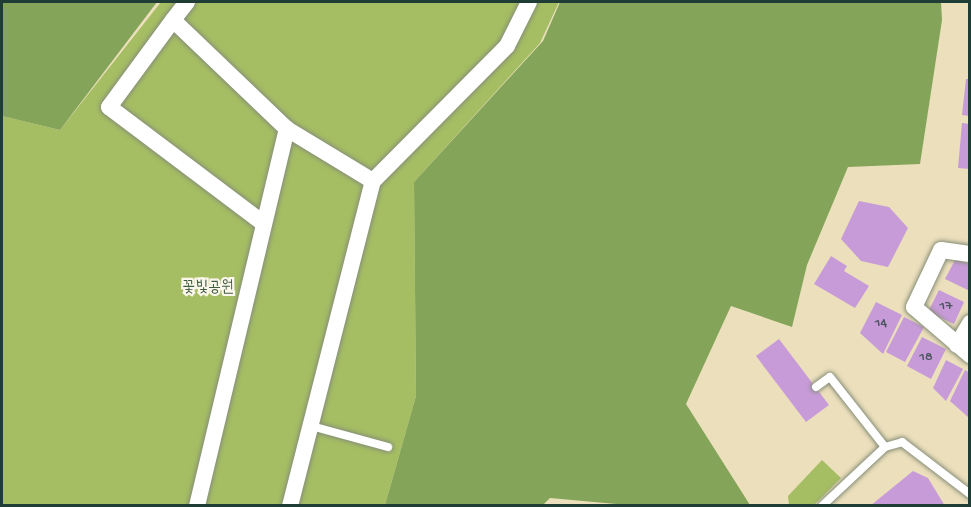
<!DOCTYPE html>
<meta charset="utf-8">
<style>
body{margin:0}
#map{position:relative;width:971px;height:507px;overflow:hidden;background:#ecdfbc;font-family:"Gochi Hand","Poor Story",sans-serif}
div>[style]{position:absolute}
.green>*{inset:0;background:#a5be63}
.forest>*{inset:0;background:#84a559}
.building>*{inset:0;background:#c79bd8}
.roads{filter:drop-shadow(0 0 2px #868e78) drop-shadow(0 0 2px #868e78)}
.service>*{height:8px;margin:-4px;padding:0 4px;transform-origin:4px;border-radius:4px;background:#fff}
.minor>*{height:16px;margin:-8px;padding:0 8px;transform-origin:8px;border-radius:8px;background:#fff}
span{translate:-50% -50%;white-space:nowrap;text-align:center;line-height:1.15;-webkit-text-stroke:4.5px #fbf7ec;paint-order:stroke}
.number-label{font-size:14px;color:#49545d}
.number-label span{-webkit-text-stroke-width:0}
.park-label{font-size:16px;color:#405d40}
.frame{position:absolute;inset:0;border:3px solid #1f3d34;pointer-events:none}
</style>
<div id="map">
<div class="green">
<i style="clip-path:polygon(161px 2px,559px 2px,540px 43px,414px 182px,416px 396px,385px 505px,2px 506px,2px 116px,60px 130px)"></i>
<i style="clip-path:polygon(822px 460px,841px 478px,814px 505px,789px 505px,788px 496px)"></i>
</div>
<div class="forest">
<i style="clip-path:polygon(2px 2px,157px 2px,60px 130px,2px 116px)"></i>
<i style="clip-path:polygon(560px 2px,941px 2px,942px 20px,920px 164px,848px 167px,807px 265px,792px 327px,731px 306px,686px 404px,750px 505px,638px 506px,550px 498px,542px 506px,385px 505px,416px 396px,414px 182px,543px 41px)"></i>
</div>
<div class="building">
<i style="clip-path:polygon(966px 79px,970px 79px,970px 116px,962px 115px)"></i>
<i style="clip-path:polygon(962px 123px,970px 124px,970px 169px,958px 168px)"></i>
<i style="clip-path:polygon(859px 201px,889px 207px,908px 228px,888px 267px,861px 261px,841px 239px)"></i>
<i style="clip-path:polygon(831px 256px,847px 266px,844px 271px,869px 286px,855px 308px,814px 284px)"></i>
<i style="clip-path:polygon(955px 260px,970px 264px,970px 291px,945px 279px)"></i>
<i style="clip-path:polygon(939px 290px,964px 302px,954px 324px,928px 312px)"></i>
<i style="clip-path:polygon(876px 302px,902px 315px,883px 354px,860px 333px)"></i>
<i style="clip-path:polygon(904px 317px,924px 327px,905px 362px,886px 352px)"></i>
<i style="clip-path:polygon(922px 337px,946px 349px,931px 379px,907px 366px)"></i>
<i style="clip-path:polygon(779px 339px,829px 405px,806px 422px,756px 356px)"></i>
<i style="clip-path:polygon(946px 360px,963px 369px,946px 401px,933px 388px)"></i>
<i style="clip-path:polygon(965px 370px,970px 373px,968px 417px,950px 401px)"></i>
<i style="clip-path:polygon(913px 471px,928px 478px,945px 506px,870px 506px)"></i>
</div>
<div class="roads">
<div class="service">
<i style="left:816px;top:387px;width:17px;rotate:-36deg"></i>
<i style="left:830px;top:377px;width:89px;rotate:51.8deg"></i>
<i style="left:885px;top:447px;width:86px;rotate:136.9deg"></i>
<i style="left:311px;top:426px;width:80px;rotate:15.3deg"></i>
<i style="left:885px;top:447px;width:18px;rotate:-16deg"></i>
<i style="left:902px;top:442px;width:86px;rotate:37.4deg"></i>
</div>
<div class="minor">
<i style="left:187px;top:2px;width:23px;rotate:128deg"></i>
<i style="left:173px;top:20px;width:158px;rotate:43.7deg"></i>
<i style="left:287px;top:129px;width:100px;rotate:31.2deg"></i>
<i style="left:173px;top:20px;width:108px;rotate:126.3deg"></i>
<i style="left:109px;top:107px;width:194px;rotate:37deg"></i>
<i style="left:970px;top:254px;width:29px;rotate:-172deg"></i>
<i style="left:941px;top:250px;width:63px;rotate:115.3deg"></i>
<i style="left:914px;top:307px;width:74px;rotate:40.6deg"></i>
<i style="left:957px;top:345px;width:26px;rotate:-59deg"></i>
<i style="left:197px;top:506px;width:388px;rotate:-76.6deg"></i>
<i style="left:290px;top:506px;width:335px;rotate:-75.7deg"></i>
<i style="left:373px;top:181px;width:190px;rotate:-45.2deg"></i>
<i style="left:507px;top:46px;width:49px;rotate:-63.4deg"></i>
</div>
</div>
<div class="number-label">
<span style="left:946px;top:307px">17</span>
<span style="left:881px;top:324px">14</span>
<span style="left:926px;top:358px">18</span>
</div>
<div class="park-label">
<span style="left:208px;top:289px">꽃빛공원</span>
</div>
<div class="frame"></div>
</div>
